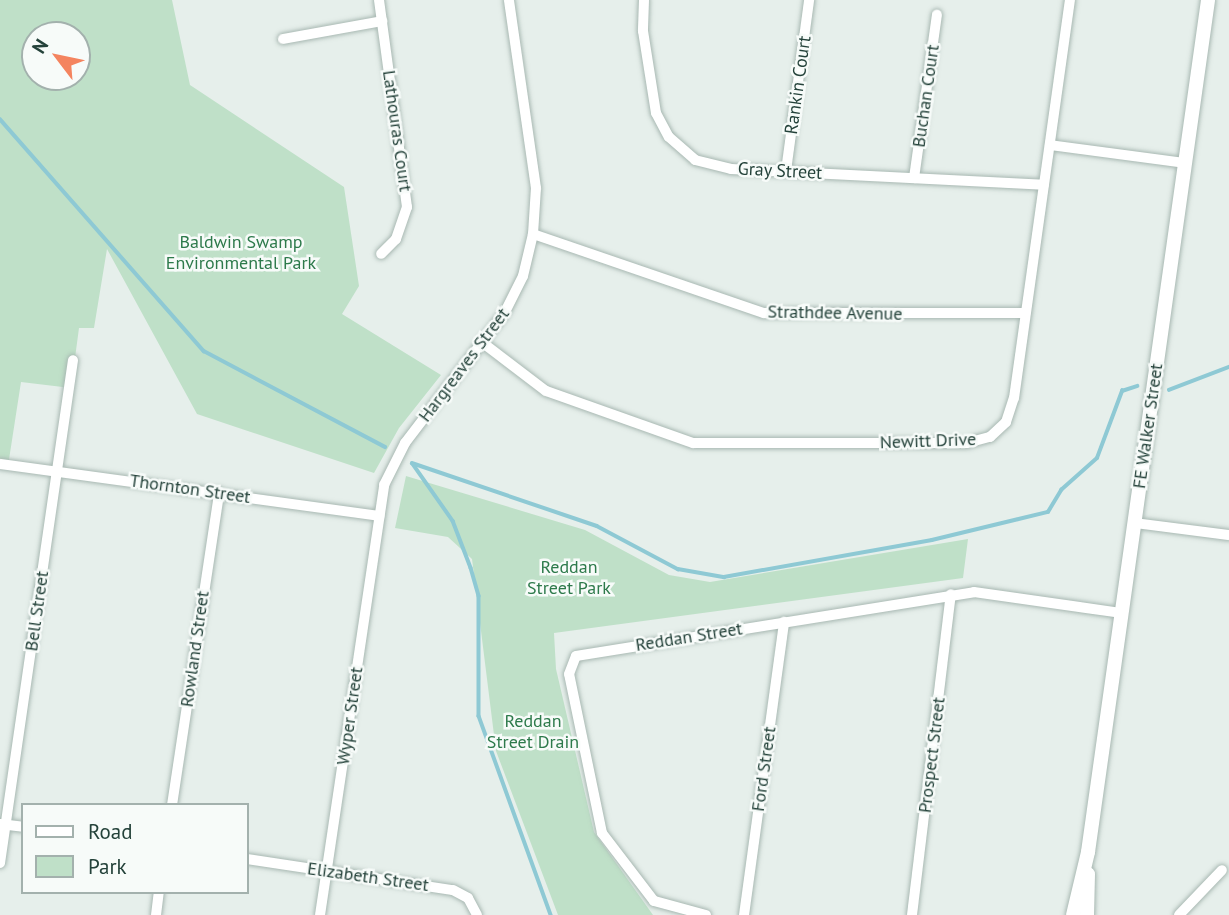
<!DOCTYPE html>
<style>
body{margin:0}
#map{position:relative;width:1229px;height:915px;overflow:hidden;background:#e6efeb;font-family:"PT Sans",sans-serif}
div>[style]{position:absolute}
.green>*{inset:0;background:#bfe0c8}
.stream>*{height:3.5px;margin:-1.75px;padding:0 1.75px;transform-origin:1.75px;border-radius:1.75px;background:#8ec9d4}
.roads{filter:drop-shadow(0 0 2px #a8b8b2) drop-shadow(0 0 2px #a8b8b2)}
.street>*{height:10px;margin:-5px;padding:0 5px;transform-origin:5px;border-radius:5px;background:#fff}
.secondary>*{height:14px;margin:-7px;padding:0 7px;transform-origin:7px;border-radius:7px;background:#fff}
span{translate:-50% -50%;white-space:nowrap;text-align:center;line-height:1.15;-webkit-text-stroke:5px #f7fbf9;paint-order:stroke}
.street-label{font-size:18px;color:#24423a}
.park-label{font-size:18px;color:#2d7a4b}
.legend{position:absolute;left:21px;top:803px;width:228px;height:91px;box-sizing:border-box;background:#f7fbf9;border:2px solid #a3b1ad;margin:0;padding:9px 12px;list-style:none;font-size:21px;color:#24423a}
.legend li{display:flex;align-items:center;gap:14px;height:35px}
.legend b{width:35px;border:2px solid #a3b1ad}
.north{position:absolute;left:21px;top:21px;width:70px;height:70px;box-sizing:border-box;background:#f7fbf9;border:2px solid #a3b1ad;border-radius:50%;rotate:302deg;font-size:19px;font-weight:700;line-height:28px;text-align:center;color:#24423a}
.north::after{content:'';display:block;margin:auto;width:24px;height:32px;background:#f4845f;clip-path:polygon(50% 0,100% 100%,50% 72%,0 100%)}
</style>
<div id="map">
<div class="green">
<i style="clip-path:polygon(evenodd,0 0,172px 0,190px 85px,344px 187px,359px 286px,342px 314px,441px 375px,399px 428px,374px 473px,197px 414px,107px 249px,94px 328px,79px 328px,71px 388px,21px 382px,8px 466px,0 465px,0 0,35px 35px,77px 35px,77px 77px,35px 77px,35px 35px)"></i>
<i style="clip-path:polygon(406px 476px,585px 530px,669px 575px,710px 582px,968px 539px,963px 578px,554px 633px,556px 669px,594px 832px,653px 915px,558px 915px,496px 751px,472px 559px,448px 537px,395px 528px)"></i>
</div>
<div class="stream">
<i style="left:0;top:119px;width:309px;rotate:48.7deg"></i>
<i style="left:204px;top:351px;width:205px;rotate:27.9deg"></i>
<i style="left:1169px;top:390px;width:64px;rotate:-21deg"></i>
<i style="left:412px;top:463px;width:195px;rotate:18.8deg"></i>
<i style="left:597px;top:526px;width:92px;rotate:28deg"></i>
<i style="left:678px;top:569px;width:47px;rotate:9.9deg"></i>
<i style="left:724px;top:577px;width:211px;rotate:-10.1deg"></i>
<i style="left:932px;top:540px;width:119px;rotate:-13.6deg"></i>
<i style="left:1048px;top:512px;width:26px;rotate:-59deg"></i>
<i style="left:1061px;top:490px;width:48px;rotate:-41.6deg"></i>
<i style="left:1097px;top:458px;width:72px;rotate:-69.5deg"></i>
<i style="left:1122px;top:391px;width:16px;rotate:-18deg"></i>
<i style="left:413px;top:464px;width:70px;rotate:54.9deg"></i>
<i style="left:453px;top:521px;width:50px;rotate:69deg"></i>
<i style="left:471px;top:568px;width:29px;rotate:74deg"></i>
<i style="left:479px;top:596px;width:120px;rotate:90deg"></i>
<i style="left:479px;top:716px;width:212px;rotate:70.1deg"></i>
</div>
<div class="roads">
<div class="street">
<i style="left:379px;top:0;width:209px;rotate:82.3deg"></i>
<i style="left:407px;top:207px;width:34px;rotate:109deg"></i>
<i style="left:396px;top:239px;width:21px;rotate:135deg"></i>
<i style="left:644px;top:0;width:31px;rotate:92deg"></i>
<i style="left:643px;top:31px;width:83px;rotate:81deg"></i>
<i style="left:656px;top:113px;width:27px;rotate:62deg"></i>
<i style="left:669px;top:137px;width:35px;rotate:41deg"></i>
<i style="left:695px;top:160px;width:37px;rotate:14deg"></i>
<i style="left:731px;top:169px;width:313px;rotate:2.9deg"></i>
<i style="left:283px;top:39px;width:101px;rotate:-10.3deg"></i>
<i style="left:1050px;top:145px;width:136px;rotate:7.6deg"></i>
<i style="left:786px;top:171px;width:173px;rotate:-82.3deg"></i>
<i style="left:914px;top:178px;width:165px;rotate:-82deg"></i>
<i style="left:533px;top:234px;width:244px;rotate:18.9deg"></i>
<i style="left:764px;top:313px;width:261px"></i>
<i style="left:483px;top:343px;width:79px;rotate:37.3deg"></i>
<i style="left:546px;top:391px;width:156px;rotate:19.5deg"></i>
<i style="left:693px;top:443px;width:274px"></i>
<i style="left:967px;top:443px;width:24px;rotate:-15deg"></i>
<i style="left:990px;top:437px;width:22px;rotate:-43deg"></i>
<i style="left:1006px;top:422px;width:25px;rotate:-72deg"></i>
<i style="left:1014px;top:398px;width:402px;rotate:-82deg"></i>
<i style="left:0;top:464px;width:383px;rotate:7.8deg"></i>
<i style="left:1135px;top:523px;width:95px;rotate:7.3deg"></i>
<i style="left:172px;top:805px;width:316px;rotate:-81.4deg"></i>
<i style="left:0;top:824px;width:23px;rotate:7deg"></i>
<i style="left:247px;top:859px;width:208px;rotate:8.6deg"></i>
<i style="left:453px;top:890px;width:17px;rotate:28deg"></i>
<i style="left:468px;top:898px;width:19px;rotate:62deg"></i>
<i style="left:0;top:863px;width:508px;rotate:-81.74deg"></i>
<i style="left:156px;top:915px;width:23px;rotate:-83deg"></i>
<i style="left:320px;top:915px;width:435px;rotate:-81.5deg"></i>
<i style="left:384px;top:485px;width:47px;rotate:-63.4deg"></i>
<i style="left:405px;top:443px;width:165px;rotate:-52.6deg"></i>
<i style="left:505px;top:312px;width:40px;rotate:-63.4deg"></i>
<i style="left:523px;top:276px;width:43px;rotate:-76.6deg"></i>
<i style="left:533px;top:234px;width:46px;rotate:-86.3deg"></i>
<i style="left:536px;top:188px;width:190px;rotate:-98.2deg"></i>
<i style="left:706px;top:915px;width:54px;rotate:-164.9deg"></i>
<i style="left:654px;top:901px;width:86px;rotate:-127.4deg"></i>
<i style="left:602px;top:833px;width:162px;rotate:-101.7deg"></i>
<i style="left:569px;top:674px;width:19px;rotate:-69deg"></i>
<i style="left:576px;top:656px;width:403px;rotate:-9.1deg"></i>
<i style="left:974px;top:592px;width:148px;rotate:8.1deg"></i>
<i style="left:744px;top:915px;width:296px;rotate:-82.2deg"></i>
<i style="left:912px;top:915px;width:323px;rotate:-83.1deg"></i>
<i style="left:1179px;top:915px;width:62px;rotate:-46.3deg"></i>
</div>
<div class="secondary">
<i style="left:1073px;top:915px;width:65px;rotate:-76.6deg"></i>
<i style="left:1088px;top:852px;width:860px;rotate:-81.98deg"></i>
<i style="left:1087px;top:915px;width:41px;rotate:-88.6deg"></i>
</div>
</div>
<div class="street-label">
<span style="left:798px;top:85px;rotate:-82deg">Rankin Court</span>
<span style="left:926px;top:96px;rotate:-82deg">Buchan Court</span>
<span style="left:397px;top:131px;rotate:82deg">Lathouras Court</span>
<span style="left:780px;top:171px;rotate:3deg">Gray Street</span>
<span style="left:835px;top:313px;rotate:1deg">Strathdee Avenue</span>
<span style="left:464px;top:365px;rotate:-53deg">Hargreaves Street</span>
<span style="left:1148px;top:426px;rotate:-82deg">FE Walker Street</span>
<span style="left:928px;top:441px;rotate:-2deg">Newitt Drive</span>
<span style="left:190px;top:489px;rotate:8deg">Thornton Street</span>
<span style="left:37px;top:611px;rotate:-82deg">Bell Street</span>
<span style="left:689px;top:637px;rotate:-9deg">Reddan Street</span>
<span style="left:195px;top:649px;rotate:-82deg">Rowland Street</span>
<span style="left:350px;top:716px;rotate:-82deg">Wyper Street</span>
<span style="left:932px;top:755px;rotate:-83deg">Prospect Street</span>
<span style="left:764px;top:769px;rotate:-82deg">Ford Street</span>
<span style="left:368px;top:877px;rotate:8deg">Elizabeth Street</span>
</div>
<div class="park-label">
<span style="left:241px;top:253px">Baldwin Swamp<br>Environmental Park</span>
<span style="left:569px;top:578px">Reddan<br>Street Park</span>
<span style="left:533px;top:732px">Reddan<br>Street Drain</span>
</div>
<ul class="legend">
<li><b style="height:9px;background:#fff"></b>Road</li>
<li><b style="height:19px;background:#bfe0c8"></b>Park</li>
</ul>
<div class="north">N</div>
</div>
